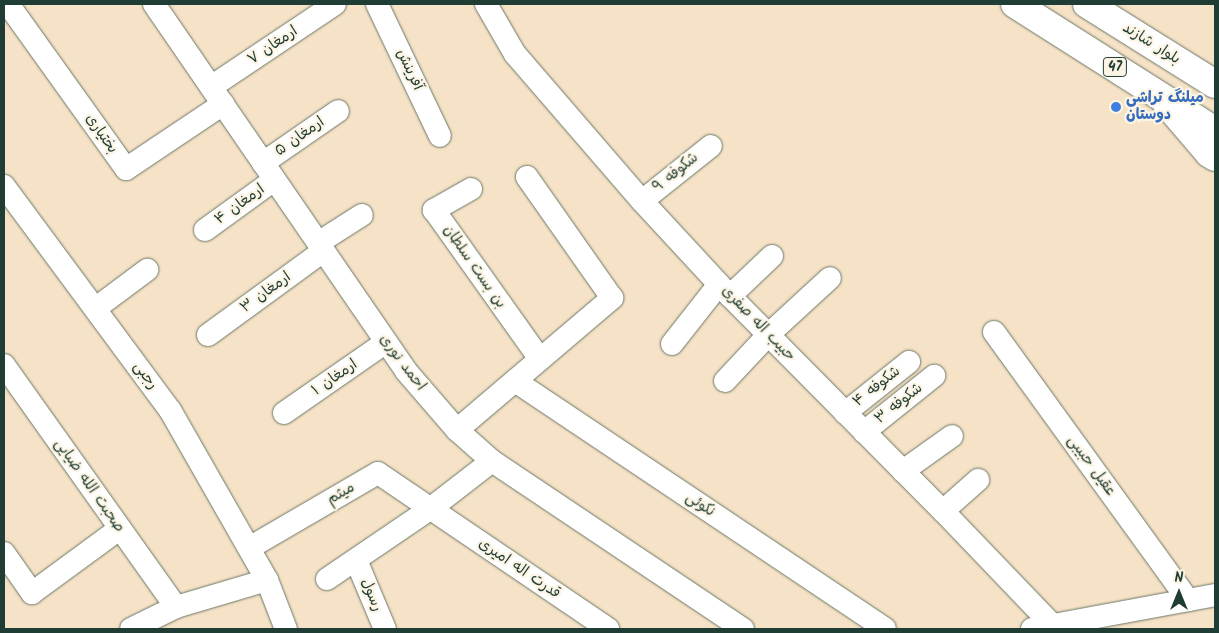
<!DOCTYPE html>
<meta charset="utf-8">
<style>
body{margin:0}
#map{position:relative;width:1219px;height:633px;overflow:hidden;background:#f6e2c6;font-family:Kalam,"Playpen Sans Arabic",sans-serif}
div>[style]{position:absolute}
.roads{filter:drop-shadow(0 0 1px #6a7767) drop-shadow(0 0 1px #6a7767)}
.minor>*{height:22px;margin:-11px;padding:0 11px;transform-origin:11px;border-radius:11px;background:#fff}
.major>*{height:28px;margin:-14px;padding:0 14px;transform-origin:14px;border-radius:14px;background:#fff}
.highway>*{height:28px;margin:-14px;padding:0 14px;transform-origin:14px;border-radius:14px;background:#fff}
.dots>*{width:14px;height:14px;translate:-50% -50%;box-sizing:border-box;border:2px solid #fcf5e5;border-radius:50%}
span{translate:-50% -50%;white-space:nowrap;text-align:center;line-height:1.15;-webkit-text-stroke:4.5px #fcf5e5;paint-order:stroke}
.shield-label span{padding:1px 4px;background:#fcf5e5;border:1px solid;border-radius:4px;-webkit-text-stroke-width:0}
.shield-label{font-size:14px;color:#1f3d34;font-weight:700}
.street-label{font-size:15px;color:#1f3d34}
.shop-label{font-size:15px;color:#366cbe;font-weight:700}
.left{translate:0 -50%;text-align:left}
.frame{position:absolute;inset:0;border:5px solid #1f3d34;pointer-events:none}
.north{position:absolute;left:1154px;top:568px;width:50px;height:50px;-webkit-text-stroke:4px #fcf5e5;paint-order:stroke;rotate:0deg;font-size:14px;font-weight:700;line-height:20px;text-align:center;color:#1f3d34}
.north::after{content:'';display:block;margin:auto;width:18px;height:22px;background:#1f3d34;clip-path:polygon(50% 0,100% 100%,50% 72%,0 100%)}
</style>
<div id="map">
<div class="roads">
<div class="minor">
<i style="left:8px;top:4px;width:203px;rotate:54.4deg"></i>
<i style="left:126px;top:169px;width:117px;rotate:-33.8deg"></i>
<i style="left:154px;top:4px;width:445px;rotate:55.5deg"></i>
<i style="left:406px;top:371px;width:78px;rotate:49.2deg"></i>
<i style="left:457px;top:430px;width:47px;rotate:41.5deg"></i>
<i style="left:492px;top:461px;width:302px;rotate:33.8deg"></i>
<i style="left:377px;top:4px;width:146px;rotate:64.5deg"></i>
<i style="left:486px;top:4px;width:58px;rotate:59.9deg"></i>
<i style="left:515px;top:54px;width:194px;rotate:49.2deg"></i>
<i style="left:642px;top:201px;width:129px;rotate:47.2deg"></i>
<i style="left:730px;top:296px;width:303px;rotate:45.3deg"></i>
<i style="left:943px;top:511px;width:163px;rotate:46.2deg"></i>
<i style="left:211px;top:87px;width:149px;rotate:-33.8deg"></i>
<i style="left:263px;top:163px;width:91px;rotate:-34.7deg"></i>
<i style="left:4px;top:186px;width:279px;rotate:53.5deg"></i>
<i style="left:170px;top:410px;width:196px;rotate:60.3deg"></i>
<i style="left:267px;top:580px;width:53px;rotate:68.8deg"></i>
<i style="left:471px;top:189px;width:43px;rotate:150.4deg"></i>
<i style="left:434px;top:210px;width:183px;rotate:54.6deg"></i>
<i style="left:642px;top:201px;width:88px;rotate:-38.6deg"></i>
<i style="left:205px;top:230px;width:85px;rotate:-35.9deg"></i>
<i style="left:318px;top:243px;width:52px;rotate:-32.5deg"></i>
<i style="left:730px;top:296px;width:58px;rotate:-43.6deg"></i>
<i style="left:96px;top:308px;width:64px;rotate:-36.7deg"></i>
<i style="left:994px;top:332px;width:331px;rotate:54.1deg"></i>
<i style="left:208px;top:335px;width:142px;rotate:-36.1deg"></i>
<i style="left:672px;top:344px;width:76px;rotate:-51.9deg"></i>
<i style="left:4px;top:365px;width:297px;rotate:54.6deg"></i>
<i style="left:515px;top:381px;width:445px;rotate:33.8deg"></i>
<i style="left:725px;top:381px;width:63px;rotate:-46.9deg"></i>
<i style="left:768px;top:335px;width:84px;rotate:-42.6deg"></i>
<i style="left:284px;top:413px;width:124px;rotate:-34.8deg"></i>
<i style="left:845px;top:413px;width:82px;rotate:-38.6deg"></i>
<i style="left:457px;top:430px;width:204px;rotate:-40.4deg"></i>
<i style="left:612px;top:298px;width:148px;rotate:-125.1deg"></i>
<i style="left:864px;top:432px;width:90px;rotate:-38.7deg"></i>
<i style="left:903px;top:471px;width:60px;rotate:-35.5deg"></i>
<i style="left:943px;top:511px;width:47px;rotate:-41.5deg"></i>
<i style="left:249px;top:548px;width:149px;rotate:-30.2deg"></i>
<i style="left:378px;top:473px;width:278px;rotate:34.1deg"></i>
<i style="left:4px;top:553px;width:49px;rotate:55deg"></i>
<i style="left:32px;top:593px;width:108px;rotate:-36.3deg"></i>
<i style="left:356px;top:560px;width:75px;rotate:67.2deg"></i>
<i style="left:327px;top:579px;width:125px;rotate:-34.2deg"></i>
<i style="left:430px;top:509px;width:78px;rotate:-37.7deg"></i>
<i style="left:131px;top:629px;width:50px;rotate:-26.1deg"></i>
<i style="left:176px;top:607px;width:95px;rotate:-16.5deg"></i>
<i style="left:1032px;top:629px;width:186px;rotate:-10.5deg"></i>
</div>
<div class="major">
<i style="left:1167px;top:104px;width:65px;rotate:49.4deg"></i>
<i style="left:1209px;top:153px;width:7px;rotate:34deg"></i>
</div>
<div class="highway">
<i style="left:1015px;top:4px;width:237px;rotate:32.4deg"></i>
<i style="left:1087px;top:4px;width:151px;rotate:32deg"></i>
</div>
</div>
<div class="dots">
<i style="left:1116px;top:107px;background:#3f7fe0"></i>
</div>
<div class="shield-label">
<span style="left:1115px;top:67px">47</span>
</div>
<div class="street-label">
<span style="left:1151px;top:44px;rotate:32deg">بلوار شازند</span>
<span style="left:273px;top:46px;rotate:-34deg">ارمغان ۷</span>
<span style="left:409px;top:70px;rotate:65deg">آفرینش</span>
<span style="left:101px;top:134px;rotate:55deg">بختیاری</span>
<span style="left:300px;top:137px;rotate:-35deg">ارمغان ۵</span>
<span style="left:676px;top:173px;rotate:-39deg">شکوفه ۹</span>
<span style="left:240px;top:205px;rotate:-36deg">ارمغان ۴</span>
<span style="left:474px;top:267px;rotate:55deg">بن بست سلطان</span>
<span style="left:266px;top:293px;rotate:-36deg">ارمغان ۳</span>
<span style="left:758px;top:324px;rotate:46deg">حبیب اله صفری</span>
<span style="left:402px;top:363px;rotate:53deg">احمد نوری</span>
<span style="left:145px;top:376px;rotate:54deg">رجبی</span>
<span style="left:335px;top:378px;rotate:-35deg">ارمغان ۱</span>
<span style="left:877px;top:387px;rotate:-38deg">شکوفه ۴</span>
<span style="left:899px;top:404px;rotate:-38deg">شکوفه ۳</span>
<span style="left:1091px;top:466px;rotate:54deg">عقیل حبیبی</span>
<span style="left:89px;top:486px;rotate:55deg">صحبت الله ضیایی</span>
<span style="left:341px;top:494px;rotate:-30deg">میثم</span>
<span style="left:700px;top:505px;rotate:34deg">نکوئی</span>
<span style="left:519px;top:569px;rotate:34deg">قدرت اله امیری</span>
<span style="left:371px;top:595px;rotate:67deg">رسول</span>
</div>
<div class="shop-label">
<span class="left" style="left:1126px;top:107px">میلنگ تراشی<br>دوستان</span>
</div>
<div class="frame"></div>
<div class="north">N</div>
</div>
